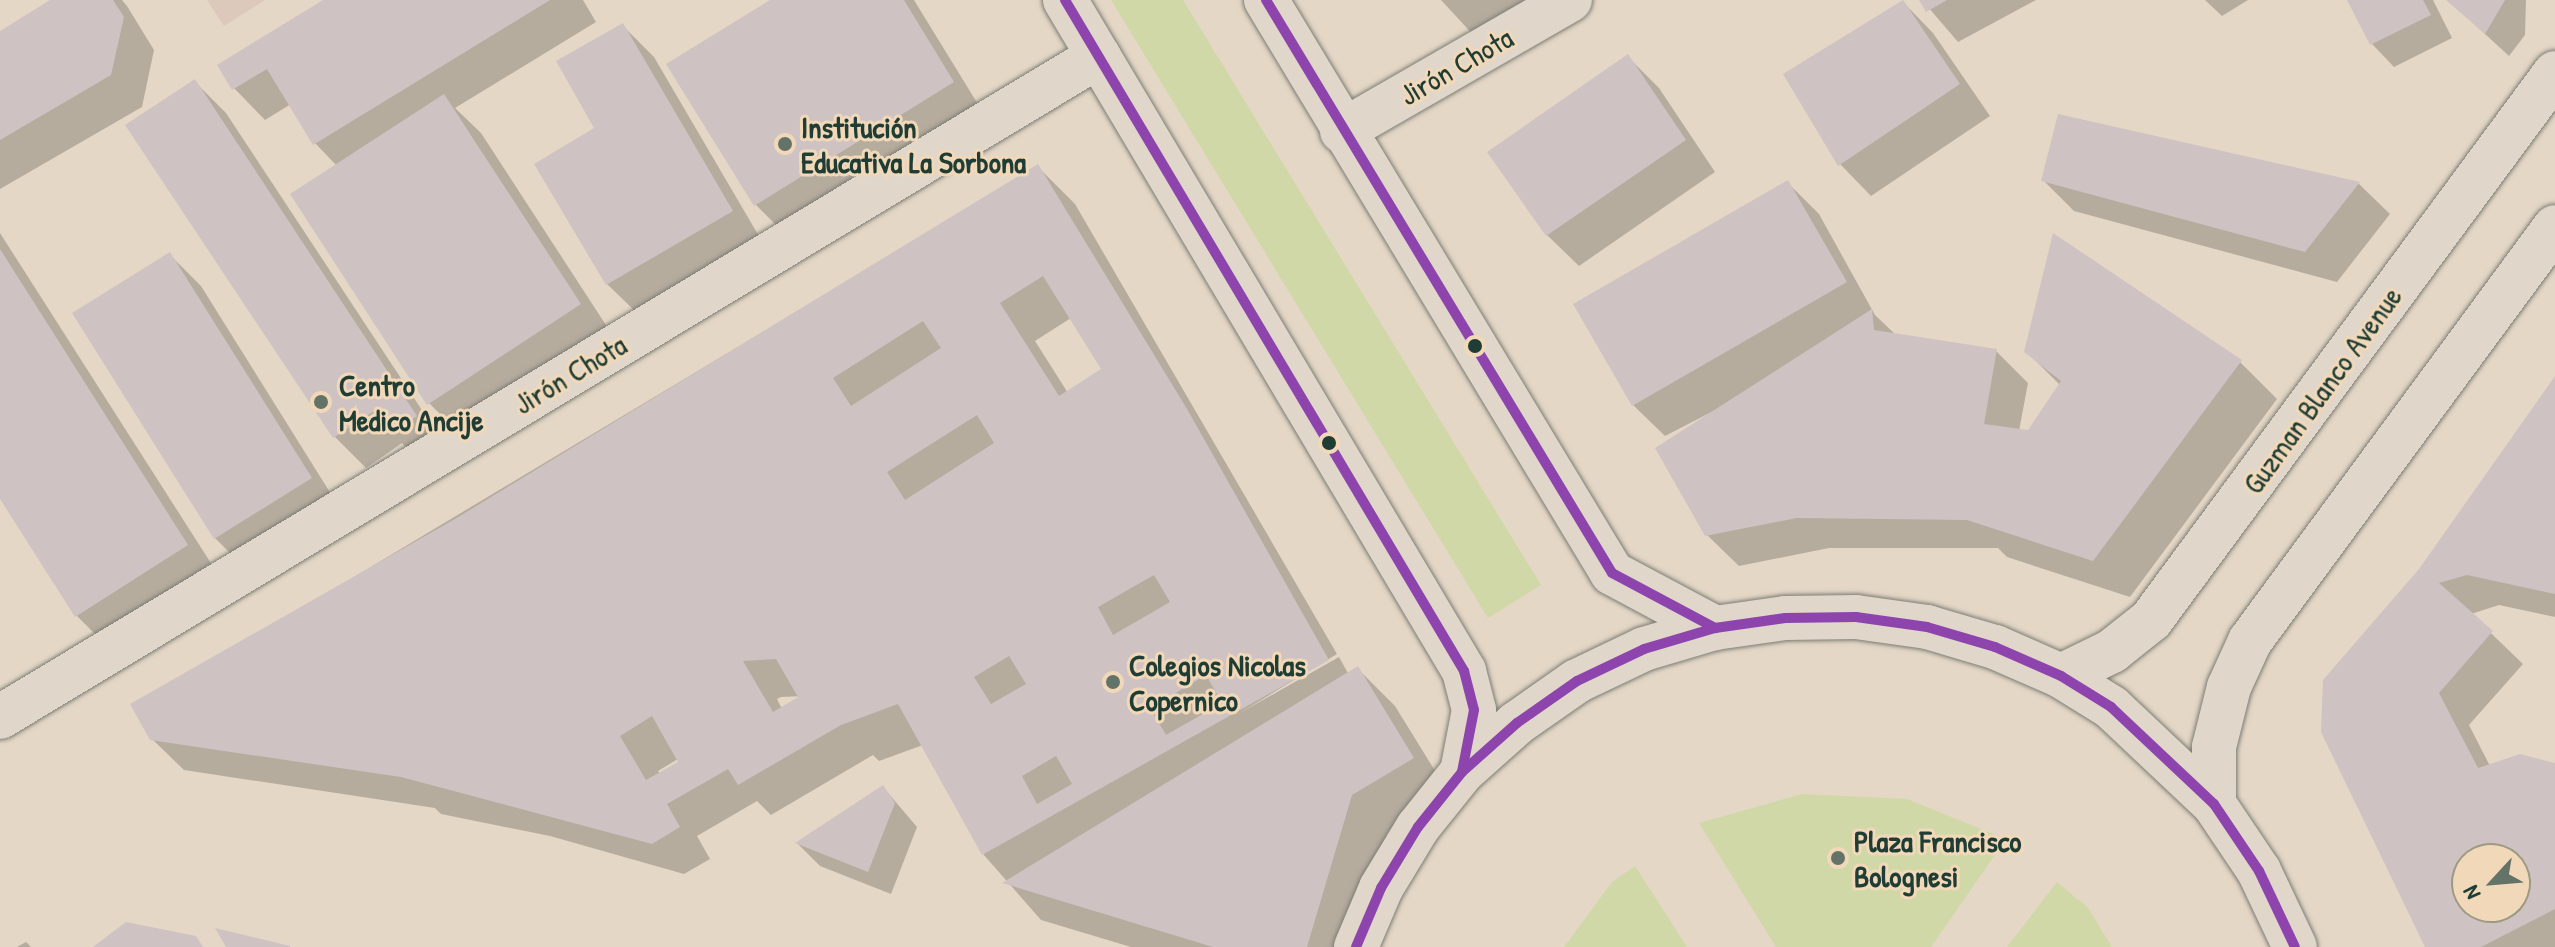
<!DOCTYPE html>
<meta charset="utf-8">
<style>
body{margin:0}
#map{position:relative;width:2555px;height:947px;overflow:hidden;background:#e4d7c6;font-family:"Patrick Hand",sans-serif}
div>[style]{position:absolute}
.built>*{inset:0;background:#dcc9bc}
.green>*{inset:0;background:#d0d8a8}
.shadow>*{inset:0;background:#0003}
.building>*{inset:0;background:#cfc2c2}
.roads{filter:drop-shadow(0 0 2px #7d7d74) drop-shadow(0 0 2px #7d7d74)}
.minor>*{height:44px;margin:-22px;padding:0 22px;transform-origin:22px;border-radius:22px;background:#e0d6ca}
.major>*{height:44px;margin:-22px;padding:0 22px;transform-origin:22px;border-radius:22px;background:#e0d6ca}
.bus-1>*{height:10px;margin:-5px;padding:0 5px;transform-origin:5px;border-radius:5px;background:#8e44ad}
.dots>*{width:22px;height:22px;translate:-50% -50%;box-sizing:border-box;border:4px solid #f1d8b9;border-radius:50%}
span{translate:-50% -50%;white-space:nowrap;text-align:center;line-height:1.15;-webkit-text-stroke:6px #f1d8b9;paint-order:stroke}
.street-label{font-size:30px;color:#1f3d34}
.poi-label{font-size:30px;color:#1f3d34;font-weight:700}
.left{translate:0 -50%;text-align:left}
.north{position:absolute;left:2451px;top:843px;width:80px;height:80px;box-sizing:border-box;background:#f1d8b9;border:2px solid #9d9a84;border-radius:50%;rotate:244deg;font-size:22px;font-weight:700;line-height:32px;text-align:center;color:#1f3d34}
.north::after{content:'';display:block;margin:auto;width:28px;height:36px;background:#647367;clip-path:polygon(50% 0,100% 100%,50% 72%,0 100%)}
</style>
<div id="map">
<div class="built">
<i style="clip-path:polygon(207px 0,265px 0,224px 26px)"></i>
</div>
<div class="green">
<i style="clip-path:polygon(1111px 0,1183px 0,1541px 585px,1488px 618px)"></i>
<i style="clip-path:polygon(1802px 794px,1907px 799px,2006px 839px,1931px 947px,1776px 947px,1699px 823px)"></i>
<i style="clip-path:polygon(1635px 866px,1687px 947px,1564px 947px,1612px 882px)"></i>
<i style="clip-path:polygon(2057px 882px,2088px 908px,2112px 947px,2007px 947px)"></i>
</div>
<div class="shadow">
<i style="clip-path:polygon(54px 0,122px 0,127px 6px,154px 50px,142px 107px,0 189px,0 33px)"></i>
<i style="clip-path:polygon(327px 0,583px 0,596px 22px,455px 108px,481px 133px,617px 342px,466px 440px,429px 403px,337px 166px,315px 143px,291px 104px,265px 120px,234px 88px)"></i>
<i style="clip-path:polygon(774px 0,914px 0,984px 114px,787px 236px,756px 205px)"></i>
<i style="clip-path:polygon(1441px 0,1542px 0,1478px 40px)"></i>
<i style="clip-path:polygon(1922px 0,2036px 0,1958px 42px)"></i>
<i style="clip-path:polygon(2205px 0,2248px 0,2222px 16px)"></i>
<i style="clip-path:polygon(2350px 0,2433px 0,2452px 38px,2394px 67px,2372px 44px)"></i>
<i style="clip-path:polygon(2448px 0,2526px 0,2525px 35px,2509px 56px)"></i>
<i style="clip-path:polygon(1902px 1px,1933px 33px,1990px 116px,1871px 196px,1840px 164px)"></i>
<i style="clip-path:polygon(622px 25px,654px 57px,763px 243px,639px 315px,607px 284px,597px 129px)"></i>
<i style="clip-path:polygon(1628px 57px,1659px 88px,1715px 172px,1579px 266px,1547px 235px)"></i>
<i style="clip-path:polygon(194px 81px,226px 113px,447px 448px,423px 465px,402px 443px,366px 468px,334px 436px)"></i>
<i style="clip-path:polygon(2060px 116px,2359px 184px,2390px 214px,2337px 282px,2074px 211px,2043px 180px)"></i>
<i style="clip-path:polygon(evenodd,1038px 167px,1075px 204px,1337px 654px,1238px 714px,1339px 657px,1349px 675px,1358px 669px,1395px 706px,1450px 795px,1388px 832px,1355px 947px,1131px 947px,1041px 920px,983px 854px,923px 745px,879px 761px,873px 755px,771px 815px,757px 801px,697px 836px,710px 859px,684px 874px,550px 836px,441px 814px,435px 808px,184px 770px,152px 739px,304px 607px,1038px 167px,1071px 318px,1104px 370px,1068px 393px,1035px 341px,1071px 318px,1038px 167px,805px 696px,782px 709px,777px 699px,781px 697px,805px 696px,1038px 167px,678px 759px,681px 763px,660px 774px,658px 771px,678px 759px)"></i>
<i style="clip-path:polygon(1788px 183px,1819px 214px,1875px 315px,1897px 336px,1996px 351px,2028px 383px,2019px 431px,2029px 432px,2060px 385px,2026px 351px,2240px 362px,2277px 399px,2130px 597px,2007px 557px,1998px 548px,1829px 548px,1739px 566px,1707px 535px,1729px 403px,1665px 436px,1633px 405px)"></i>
<i style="clip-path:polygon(0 233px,223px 582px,113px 652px,76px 615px,0 495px)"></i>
<i style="clip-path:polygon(169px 254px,201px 286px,341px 510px,246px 569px,215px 538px)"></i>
<i style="clip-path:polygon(evenodd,2555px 378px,2555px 617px,2499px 605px,2471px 614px,2523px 664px,2469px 725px,2490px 766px,2555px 765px,2555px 947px,2427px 947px,2421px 570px,2555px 378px,2467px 859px,2515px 859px,2515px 907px,2467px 907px,2467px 859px)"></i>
<i style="clip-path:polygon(883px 787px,917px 827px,891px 894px,820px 866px,798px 844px)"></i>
<i style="clip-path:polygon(26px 942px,31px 947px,17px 947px)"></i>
</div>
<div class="building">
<i style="clip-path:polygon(50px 0,113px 0,124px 17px,111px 75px,0 140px,0 31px)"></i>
<i style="clip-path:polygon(323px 0,550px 0,313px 145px,267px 69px,232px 90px,217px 65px)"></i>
<i style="clip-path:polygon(770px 0,904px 0,954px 82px,754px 206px,666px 64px)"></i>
<i style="clip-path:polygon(1903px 0,1960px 84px,1838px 166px,1783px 74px)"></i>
<i style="clip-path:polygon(1919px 0,1947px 0,1926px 12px)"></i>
<i style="clip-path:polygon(2347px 0,2423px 0,2431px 15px,2370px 45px)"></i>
<i style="clip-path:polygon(2446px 0,2505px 0,2485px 34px)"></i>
<i style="clip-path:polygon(623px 23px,733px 211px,606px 285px,534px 164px,594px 128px,556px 61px)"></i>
<i style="clip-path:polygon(1628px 54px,1686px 140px,1546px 236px,1487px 152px)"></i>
<i style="clip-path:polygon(195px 79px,417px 416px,391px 435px,374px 411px,333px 438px,125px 125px)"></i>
<i style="clip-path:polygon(444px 94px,581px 304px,427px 405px,290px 194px)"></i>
<i style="clip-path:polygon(2058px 114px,2360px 182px,2305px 252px,2041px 181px)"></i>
<i style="clip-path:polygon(evenodd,1038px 164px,1187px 409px,1329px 660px,982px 855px,898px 704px,841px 725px,738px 785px,728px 769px,667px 804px,680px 827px,652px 844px,401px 777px,150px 740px,130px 704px,455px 519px,1038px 164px,1043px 276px,1101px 369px,1059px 396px,1000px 303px,1043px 276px,1038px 164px,923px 321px,941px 348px,851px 406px,833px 378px,923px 321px,1038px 164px,977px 415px,994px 443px,905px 500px,887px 472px,977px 415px,1038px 164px,1154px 575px,1170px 602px,1113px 635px,1098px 607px,1154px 575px,1038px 164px,1009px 656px,1026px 684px,991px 704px,974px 677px,1009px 656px,1038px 164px,776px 659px,798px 697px,773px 712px,743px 661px,776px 659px,1038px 164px,1206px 675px,1222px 703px,1166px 735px,1150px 708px,1206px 675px,1038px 164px,652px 716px,678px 762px,646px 780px,620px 736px,652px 716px,1038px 164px,1056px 756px,1072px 784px,1037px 804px,1022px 776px,1056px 756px)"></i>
<i style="clip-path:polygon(1788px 180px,1847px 282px,1632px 406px,1573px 304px)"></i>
<i style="clip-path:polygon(2053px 233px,2242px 360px,2093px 561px,1967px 520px,1797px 518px,1705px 536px,1655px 448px,1872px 309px,1874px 330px,1997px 349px,1984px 424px,2028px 430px,2061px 381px,2024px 352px)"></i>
<i style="clip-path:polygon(0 249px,188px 545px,75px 617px,0 499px)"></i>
<i style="clip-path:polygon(170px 252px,312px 478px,214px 539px,72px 313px)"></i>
<i style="clip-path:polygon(evenodd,2555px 376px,2555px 594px,2467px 575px,2439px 583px,2493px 631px,2439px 693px,2478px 768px,2520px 754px,2555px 763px,2555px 909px,2481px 947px,2425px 947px,2321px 732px,2323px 680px,2419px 569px,2555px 376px,2467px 859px,2515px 859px,2515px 907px,2467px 907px,2467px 859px)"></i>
<i style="clip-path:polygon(1358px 666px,1414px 758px,1352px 795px,1307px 947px,1213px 947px,1002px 883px)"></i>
<i style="clip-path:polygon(883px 785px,895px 803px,868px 872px,795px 843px)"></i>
<i style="clip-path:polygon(126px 922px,196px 936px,203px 947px,93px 947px)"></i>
<i style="clip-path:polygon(215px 928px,290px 946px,290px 947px,226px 947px)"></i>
</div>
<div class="roads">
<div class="minor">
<i style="left:1342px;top:131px;width:263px;rotate:-29.9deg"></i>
<i style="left:0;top:717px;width:1282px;rotate:-31.03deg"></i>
</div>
<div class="major">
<i style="left:1065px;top:0;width:781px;rotate:59.26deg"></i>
<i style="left:1464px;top:671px;width:40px;rotate:75.6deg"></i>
<i style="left:1474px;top:710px;width:63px;rotate:101deg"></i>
<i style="left:1266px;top:0;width:669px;rotate:58.87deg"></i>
<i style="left:1612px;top:573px;width:117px;rotate:28.1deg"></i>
<i style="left:2061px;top:676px;width:57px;rotate:-26.1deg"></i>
<i style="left:2112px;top:651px;width:50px;rotate:-38.5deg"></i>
<i style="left:2151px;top:620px;width:680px;rotate:-53.55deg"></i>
<i style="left:2214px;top:804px;width:57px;rotate:-90deg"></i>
<i style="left:2214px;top:747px;width:62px;rotate:-76deg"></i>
<i style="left:2229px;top:687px;width:51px;rotate:-65.5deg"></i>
<i style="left:2250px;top:641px;width:514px;rotate:-53.62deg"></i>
<i style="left:1356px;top:947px;width:64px;rotate:-67deg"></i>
<i style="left:1381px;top:888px;width:71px;rotate:-58.8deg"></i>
<i style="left:1418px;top:827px;width:70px;rotate:-51.3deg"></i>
<i style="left:1462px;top:772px;width:74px;rotate:-41.7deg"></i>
<i style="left:1517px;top:723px;width:73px;rotate:-35deg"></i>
<i style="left:1577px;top:681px;width:74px;rotate:-25.5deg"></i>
<i style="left:1644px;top:649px;width:74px;rotate:-16.5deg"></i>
<i style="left:1715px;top:628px;width:71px;rotate:-8.1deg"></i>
<i style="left:1785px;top:618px;width:71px;rotate:-0.8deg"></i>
<i style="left:1856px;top:617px;width:72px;rotate:8deg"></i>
<i style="left:1927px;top:627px;width:71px;rotate:16.4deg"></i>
<i style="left:1995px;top:647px;width:72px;rotate:23.7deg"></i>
<i style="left:2061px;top:676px;width:59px;rotate:31.8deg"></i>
<i style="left:2111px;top:707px;width:141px;rotate:43.3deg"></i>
<i style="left:2214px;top:804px;width:81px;rotate:56.1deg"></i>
<i style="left:2259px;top:871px;width:84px;rotate:64.7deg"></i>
</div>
</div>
<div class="bus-1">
<i style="left:1065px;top:0;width:781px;rotate:59.26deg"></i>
<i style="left:1464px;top:671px;width:40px;rotate:75.6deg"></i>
<i style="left:1474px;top:710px;width:63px;rotate:101deg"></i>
<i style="left:1266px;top:0;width:669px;rotate:58.87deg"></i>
<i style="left:1612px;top:573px;width:117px;rotate:28.1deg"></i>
<i style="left:1356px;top:947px;width:64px;rotate:-67deg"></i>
<i style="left:1381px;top:888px;width:71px;rotate:-58.8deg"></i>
<i style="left:1418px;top:827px;width:70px;rotate:-51.3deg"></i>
<i style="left:1462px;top:772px;width:74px;rotate:-41.7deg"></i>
<i style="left:1517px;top:723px;width:73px;rotate:-35deg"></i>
<i style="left:1577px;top:681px;width:74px;rotate:-25.5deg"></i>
<i style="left:1644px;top:649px;width:74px;rotate:-16.5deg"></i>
<i style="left:1715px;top:628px;width:71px;rotate:-8.1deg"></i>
<i style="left:1785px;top:618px;width:71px;rotate:-0.8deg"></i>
<i style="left:1856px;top:617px;width:72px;rotate:8deg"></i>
<i style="left:1927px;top:627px;width:71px;rotate:16.4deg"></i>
<i style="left:1995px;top:647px;width:72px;rotate:23.7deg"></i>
<i style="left:2061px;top:676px;width:59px;rotate:31.8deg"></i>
<i style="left:2111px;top:707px;width:141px;rotate:43.3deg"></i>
<i style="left:2214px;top:804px;width:81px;rotate:56.1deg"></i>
<i style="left:2259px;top:871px;width:84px;rotate:64.7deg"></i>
</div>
<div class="dots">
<i style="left:785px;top:144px;background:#647367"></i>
<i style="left:1475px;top:346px;background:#1f3d34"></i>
<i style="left:321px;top:402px;background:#647367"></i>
<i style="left:1329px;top:443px;background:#1f3d34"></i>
<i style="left:1113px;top:682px;background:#647367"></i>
<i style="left:1838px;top:858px;background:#647367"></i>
</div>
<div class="street-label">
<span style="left:1456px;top:66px;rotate:-30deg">Jirón Chota</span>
<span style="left:570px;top:374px;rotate:-31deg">Jirón Chota</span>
<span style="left:2322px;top:390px;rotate:-54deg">Guzman Blanco Avenue</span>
</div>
<div class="poi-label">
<span class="left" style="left:801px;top:144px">Institución<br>Educativa La Sorbona</span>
<span class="left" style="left:339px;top:402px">Centro<br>Medico Ancije</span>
<span class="left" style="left:1129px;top:682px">Colegios Nicolas<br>Copernico</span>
<span class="left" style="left:1854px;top:858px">Plaza Francisco<br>Bolognesi</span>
</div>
<div class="north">N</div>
</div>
